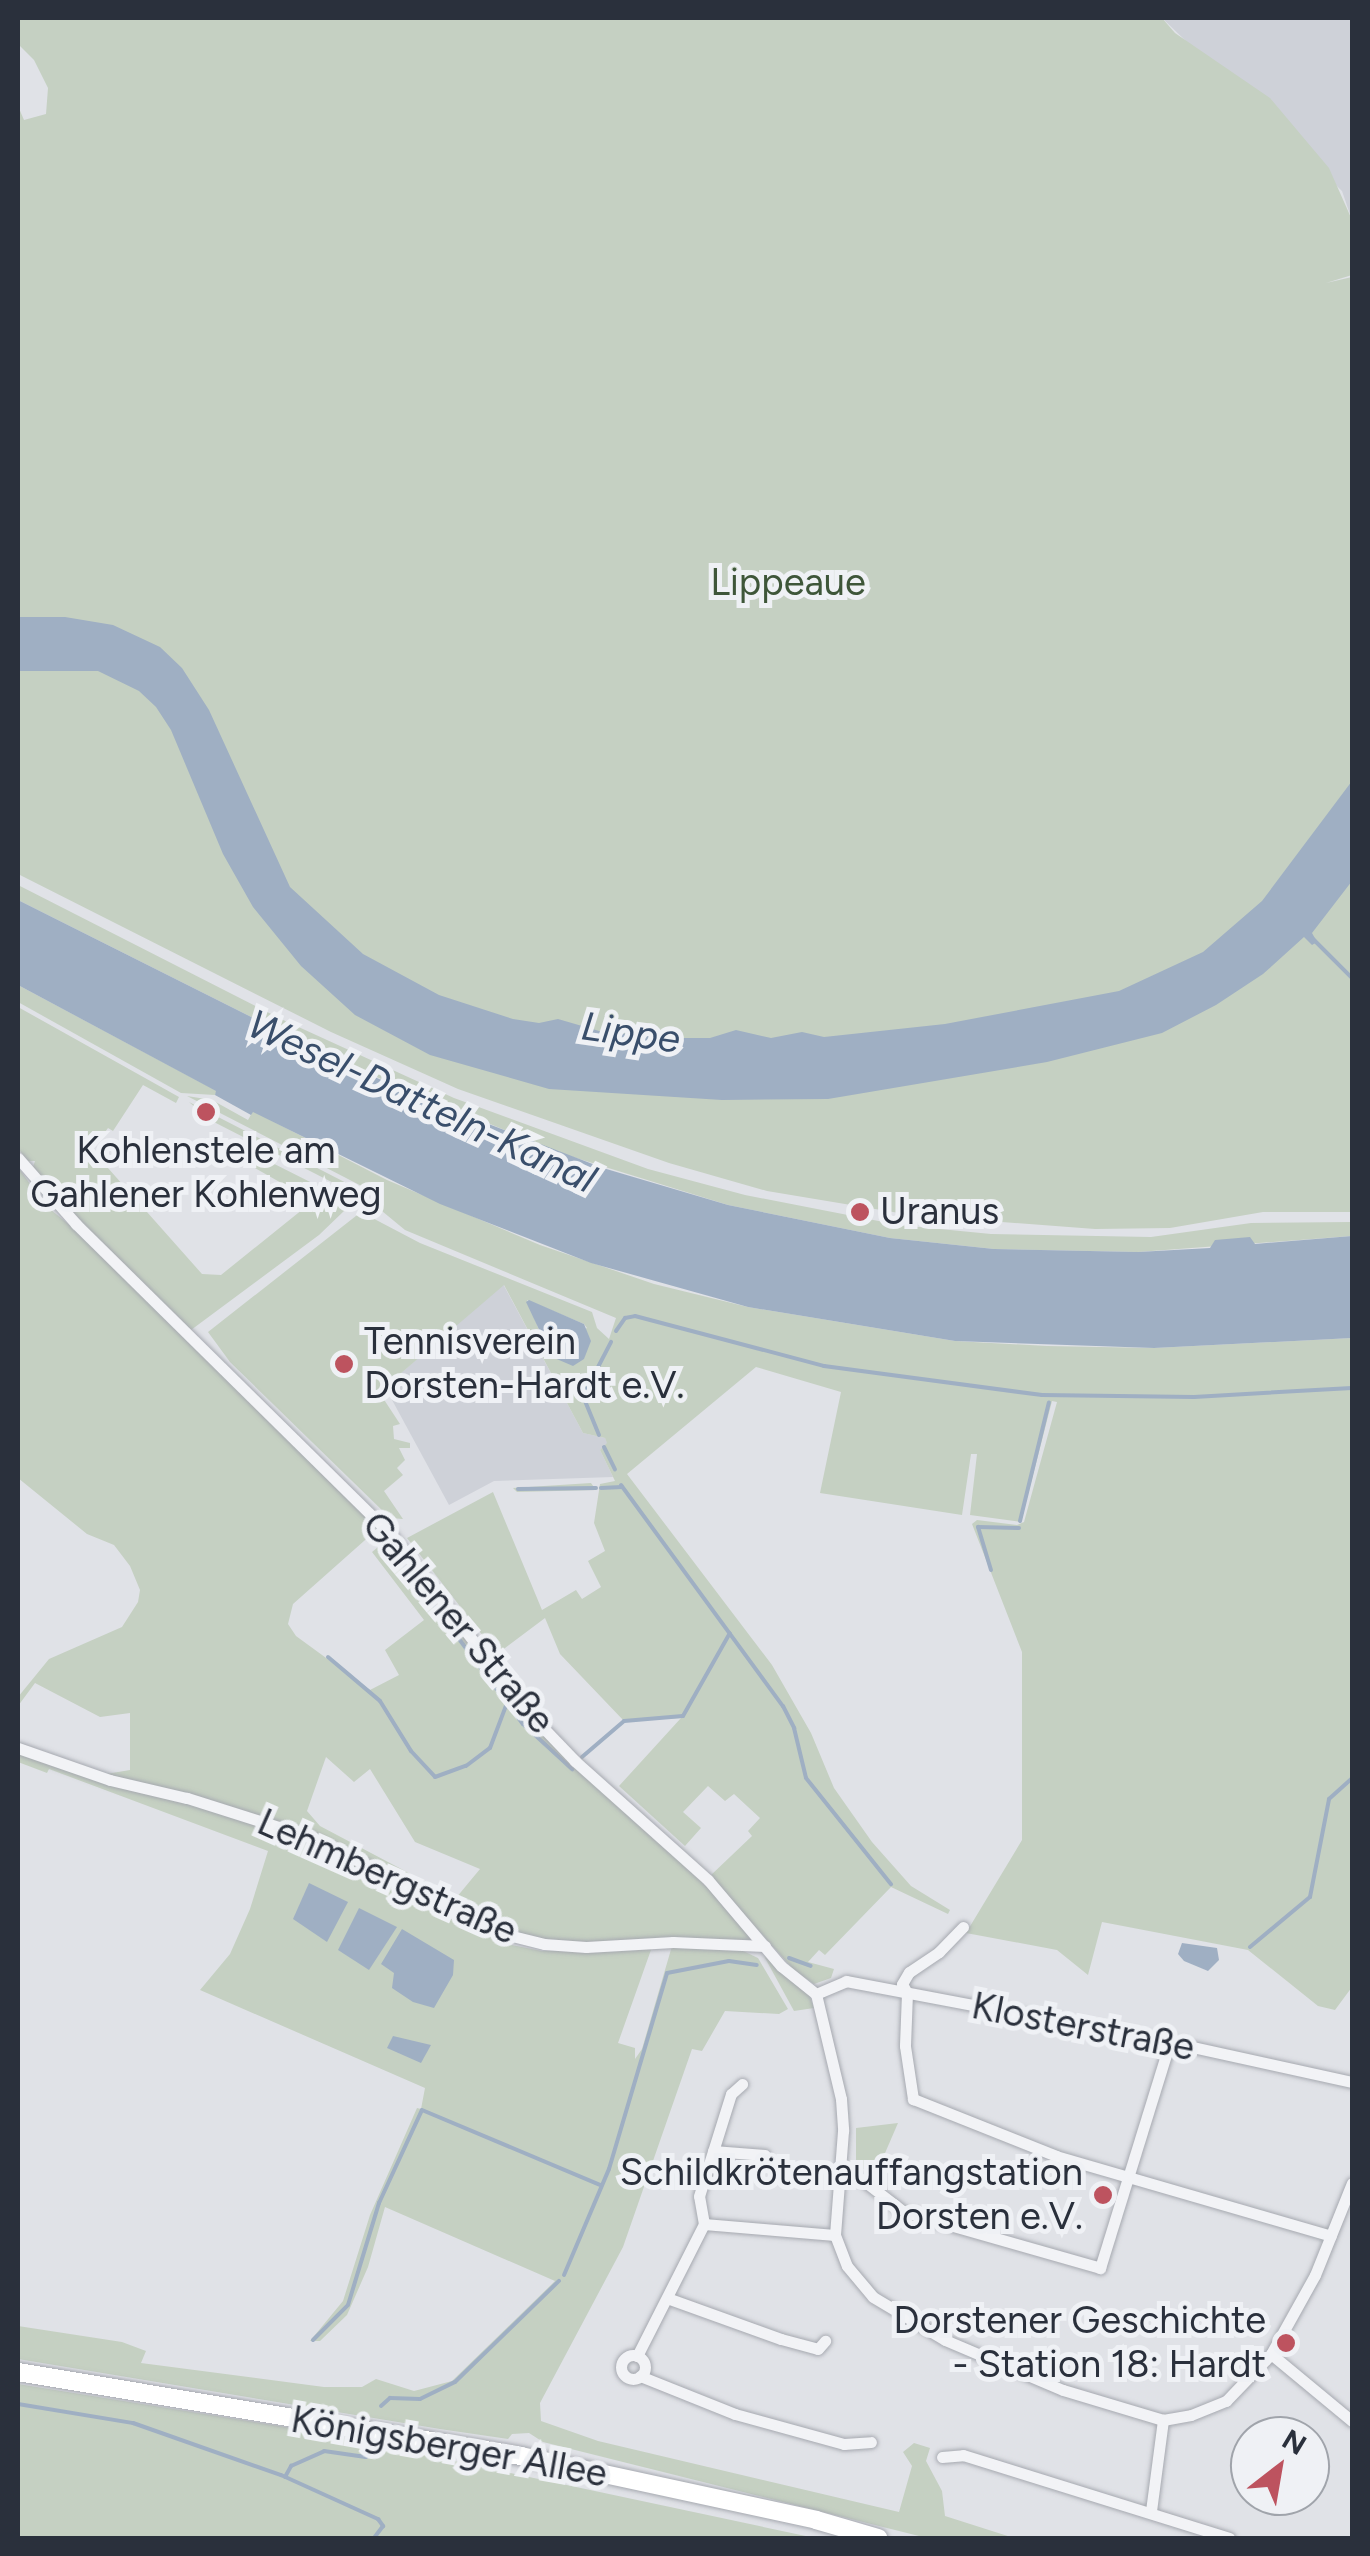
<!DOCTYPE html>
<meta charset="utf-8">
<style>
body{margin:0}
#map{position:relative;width:1370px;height:2556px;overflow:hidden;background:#e0e2e7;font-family:Figtree,sans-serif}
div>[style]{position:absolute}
.built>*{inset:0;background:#ced1d8}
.green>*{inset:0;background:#c5d0c2}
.water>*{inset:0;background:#9fafc3}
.stream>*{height:4px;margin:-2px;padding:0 2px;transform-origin:2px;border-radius:2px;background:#9fafc3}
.roads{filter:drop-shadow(0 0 2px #a6a9b0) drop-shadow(0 0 2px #a6a9b0)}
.street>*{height:11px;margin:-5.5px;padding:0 5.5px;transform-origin:5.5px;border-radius:5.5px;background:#f2f3f6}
.street>.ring{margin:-5.5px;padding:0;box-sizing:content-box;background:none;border:11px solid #f2f3f6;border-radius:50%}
.secondary>*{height:18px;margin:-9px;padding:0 9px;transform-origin:9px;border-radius:9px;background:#fff}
.dots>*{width:28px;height:28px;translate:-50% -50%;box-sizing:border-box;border:5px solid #eff1f5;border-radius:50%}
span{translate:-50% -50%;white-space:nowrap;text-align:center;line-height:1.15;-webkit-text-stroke:10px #eff1f5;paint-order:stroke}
.park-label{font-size:38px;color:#3e5639}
.poi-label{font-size:38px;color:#2a303c}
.left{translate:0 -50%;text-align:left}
.right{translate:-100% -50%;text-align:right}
.street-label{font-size:38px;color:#2a303c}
.water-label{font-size:40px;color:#394e6b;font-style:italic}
.frame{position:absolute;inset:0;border:20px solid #2a303c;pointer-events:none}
.north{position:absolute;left:1230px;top:2416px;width:100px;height:100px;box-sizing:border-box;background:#eff1f5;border:2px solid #a0a4ab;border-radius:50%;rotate:31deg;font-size:28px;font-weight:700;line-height:40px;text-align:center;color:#2a303c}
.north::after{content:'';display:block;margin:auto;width:35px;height:45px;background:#bd535f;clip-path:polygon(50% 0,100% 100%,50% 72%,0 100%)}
</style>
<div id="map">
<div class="built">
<i style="clip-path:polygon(1162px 18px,1352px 18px,1352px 220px,1342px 191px)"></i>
<i style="clip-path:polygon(503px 1284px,583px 1433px,605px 1438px,608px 1444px,600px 1450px,613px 1477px,494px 1481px,449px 1505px,385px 1387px)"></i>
</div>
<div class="green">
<i style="clip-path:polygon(18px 18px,1162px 18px,1175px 33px,1270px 98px,1329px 168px,1352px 220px,1352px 275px,1326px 283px,1352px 277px,1352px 1212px,1263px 1212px,1170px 1228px,1095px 1229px,911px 1215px,767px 1191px,669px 1163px,458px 1089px,331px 1032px,18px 874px,18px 106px,24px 120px,46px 114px,48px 88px,34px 60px,18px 44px)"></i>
<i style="clip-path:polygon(18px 885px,281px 1019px,454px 1098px,648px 1169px,745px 1195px,899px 1225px,991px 1234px,1151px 1237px,1251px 1223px,1352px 1222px,1352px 1236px,1138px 1252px,994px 1249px,890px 1238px,728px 1205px,560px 1153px,345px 1064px,18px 900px)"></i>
<i style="clip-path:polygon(18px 985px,217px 1091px,215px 1095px,181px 1093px,18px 1002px)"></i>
<i style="clip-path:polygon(18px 1007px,179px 1097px,176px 1103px,143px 1085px,113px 1131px,108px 1128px,92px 1150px,202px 1274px,221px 1275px,313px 1201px,237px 1158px,217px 1135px,340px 1197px,344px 1211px,319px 1235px,191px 1330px,76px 1217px,33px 1167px,35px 1161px,27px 1161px,18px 1148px)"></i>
<i style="clip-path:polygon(evenodd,187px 1096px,212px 1100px,248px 1120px,253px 1111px,387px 1180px,540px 1245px,654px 1284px,748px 1307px,955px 1341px,1047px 1346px,1154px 1348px,1352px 1338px,1352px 1987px,1335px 2010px,1318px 2006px,1248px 1950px,1102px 1922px,1088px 1975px,1057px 1950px,966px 1933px,1022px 1840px,1022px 1652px,972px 1524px,977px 1520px,1017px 1525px,1024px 1522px,1057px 1402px,1052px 1401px,1021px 1522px,970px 1515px,977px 1454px,971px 1454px,962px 1515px,820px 1493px,841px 1392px,756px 1367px,627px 1474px,772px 1665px,811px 1733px,834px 1788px,872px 1842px,911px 1886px,950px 1910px,948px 1914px,891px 1887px,825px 1955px,819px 1950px,808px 1962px,834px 1969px,831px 1978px,814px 1984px,794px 1970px,710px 1876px,752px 1836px,748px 1831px,760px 1818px,734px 1794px,725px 1801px,708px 1786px,683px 1812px,701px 1828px,685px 1846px,619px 1786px,681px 1718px,624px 1721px,560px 1654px,545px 1618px,497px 1654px,407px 1538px,493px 1492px,542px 1610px,576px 1590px,582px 1599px,601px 1587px,588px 1561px,605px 1551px,594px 1523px,600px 1484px,615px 1481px,600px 1450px,607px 1443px,605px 1438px,583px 1433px,504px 1285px,379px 1392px,400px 1424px,393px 1426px,394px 1439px,410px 1443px,410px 1448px,399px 1448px,405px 1460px,397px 1468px,403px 1475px,384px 1491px,403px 1519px,390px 1518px,230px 1362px,208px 1332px,361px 1212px,420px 1243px,592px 1312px,597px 1328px,609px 1339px,616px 1318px,405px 1230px,371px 1202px,377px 1194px,187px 1096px,527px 1300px,584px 1324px,587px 1328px,545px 1345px,527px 1300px)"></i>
<i style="clip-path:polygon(189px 1102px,360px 1190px,361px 1197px,210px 1120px)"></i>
<i style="clip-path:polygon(evenodd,18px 1167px,45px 1205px,72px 1227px,381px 1532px,379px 1538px,373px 1533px,293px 1604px,288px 1624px,296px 1636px,370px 1690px,399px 1675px,385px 1650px,424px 1620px,372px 1552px,383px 1543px,392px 1542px,534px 1726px,709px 1889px,751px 1938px,748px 1943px,555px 1942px,498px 1927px,375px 1865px,106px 1774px,130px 1770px,130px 1713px,100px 1717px,35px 1683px,18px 1706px,18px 1697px,49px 1659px,122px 1627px,138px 1602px,140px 1590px,130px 1566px,114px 1545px,87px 1534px,18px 1478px,18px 1167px,326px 1757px,354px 1782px,370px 1769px,415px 1842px,480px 1869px,456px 1898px,320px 1826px,307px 1811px,326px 1757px)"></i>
<i style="clip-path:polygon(591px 1483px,596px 1490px,517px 1492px,513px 1488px)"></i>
<i style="clip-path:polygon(18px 1751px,314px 1842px,504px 1936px,502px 1943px,542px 1951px,652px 1947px,618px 2043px,635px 2048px,635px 2059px,642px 2049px,672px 1946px,739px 1949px,758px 1958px,788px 2009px,779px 2014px,725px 2011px,702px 2051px,692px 2049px,623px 2247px,540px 2403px,541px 2421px,598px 2441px,899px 2512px,912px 2466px,903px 2452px,914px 2443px,930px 2448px,926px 2461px,942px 2491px,945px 2516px,1014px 2538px,927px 2538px,543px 2442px,529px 2433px,512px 2434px,508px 2439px,440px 2429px,18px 2359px,18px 2326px,122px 2342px,146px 2351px,141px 2363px,324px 2387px,362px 2387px,376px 2379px,414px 2391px,452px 2381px,555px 2281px,385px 2207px,368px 2267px,347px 2315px,320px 2341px,310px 2341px,343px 2301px,370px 2215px,417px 2108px,421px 2109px,425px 2088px,200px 1990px,230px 1954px,250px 1909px,268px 1851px,49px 1769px,47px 1773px,18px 1762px)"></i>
<i style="clip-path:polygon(764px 1956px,809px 1995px,814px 2008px,794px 2011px)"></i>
<i style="clip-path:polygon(898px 2123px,879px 2167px,856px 2170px,856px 2128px)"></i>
<i style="clip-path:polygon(18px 2384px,323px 2433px,815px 2538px,18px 2538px)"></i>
</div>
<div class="water">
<i style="clip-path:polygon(18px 617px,65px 617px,113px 625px,160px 647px,182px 668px,209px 710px,290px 887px,363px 954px,439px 995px,513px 1019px,539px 1023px,558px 1019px,613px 1035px,652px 1030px,668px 1038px,710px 1038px,736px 1030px,771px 1038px,802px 1032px,824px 1037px,945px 1024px,1119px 991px,1203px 952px,1262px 901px,1352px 781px,1352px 881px,1312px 933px,1317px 942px,1312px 945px,1304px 937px,1263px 974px,1216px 1005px,1162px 1033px,1047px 1062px,828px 1099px,722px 1100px,549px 1089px,430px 1055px,355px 1015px,301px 966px,253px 907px,223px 854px,171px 730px,156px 707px,139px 691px,98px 671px,18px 671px)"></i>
<i style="clip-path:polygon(18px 900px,345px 1064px,434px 1103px,603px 1168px,728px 1205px,890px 1238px,994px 1249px,1138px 1252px,1210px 1248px,1215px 1240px,1250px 1237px,1255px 1244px,1352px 1236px,1352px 1338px,1154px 1348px,955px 1341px,748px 1307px,591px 1263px,440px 1204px,253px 1112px,251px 1115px,215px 1095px,216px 1091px,18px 985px)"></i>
<i style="clip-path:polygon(529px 1300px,584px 1324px,591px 1341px,584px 1359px,573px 1366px,552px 1357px,526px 1302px)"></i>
<i style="clip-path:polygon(309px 1883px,348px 1902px,327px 1942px,293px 1919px)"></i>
<i style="clip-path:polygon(359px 1908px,397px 1927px,369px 1970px,338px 1950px)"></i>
<i style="clip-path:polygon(402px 1929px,454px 1960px,453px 1975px,434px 2008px,413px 2002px,392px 1988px,394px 1973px,381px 1964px)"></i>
<i style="clip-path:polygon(1182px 1943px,1217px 1948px,1219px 1960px,1208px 1971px,1184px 1961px,1178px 1954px)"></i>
<i style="clip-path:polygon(393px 2036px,431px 2045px,421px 2063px,387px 2048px)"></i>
</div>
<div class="stream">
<i style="left:1313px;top:939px;width:55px;rotate:45deg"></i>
<i style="left:616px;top:1331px;width:16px;rotate:-55deg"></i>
<i style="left:625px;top:1318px;width:10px;rotate:-11deg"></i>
<i style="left:635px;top:1316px;width:196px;rotate:14.8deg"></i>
<i style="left:824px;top:1366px;width:220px;rotate:7.6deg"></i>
<i style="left:1042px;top:1395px;width:152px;rotate:0.8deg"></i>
<i style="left:1194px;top:1397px;width:158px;rotate:-3.3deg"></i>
<i style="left:599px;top:1435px;width:42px;rotate:-112.3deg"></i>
<i style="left:583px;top:1396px;width:61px;rotate:-62.6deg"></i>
<i style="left:604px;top:1447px;width:25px;rotate:64deg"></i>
<i style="left:621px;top:1485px;width:274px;rotate:53.8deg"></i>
<i style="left:783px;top:1706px;width:25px;rotate:63deg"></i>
<i style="left:794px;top:1728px;width:51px;rotate:76.5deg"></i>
<i style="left:806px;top:1778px;width:136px;rotate:51.3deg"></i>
<i style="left:601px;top:1488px;width:21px;rotate:-3deg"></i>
<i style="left:518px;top:1489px;width:78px;rotate:-0.7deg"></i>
<i style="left:1020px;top:1521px;width:122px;rotate:-76.3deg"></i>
<i style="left:390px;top:1547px;width:221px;rotate:53.1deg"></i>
<i style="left:523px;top:1724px;width:67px;rotate:42.6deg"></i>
<i style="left:991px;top:1570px;width:45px;rotate:-106.8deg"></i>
<i style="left:978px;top:1527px;width:41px;rotate:1.4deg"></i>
<i style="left:328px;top:1657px;width:68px;rotate:40.2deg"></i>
<i style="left:380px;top:1701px;width:59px;rotate:58.2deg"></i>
<i style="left:411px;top:1751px;width:35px;rotate:47deg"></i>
<i style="left:435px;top:1777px;width:33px;rotate:-20deg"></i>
<i style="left:466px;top:1766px;width:30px;rotate:-37deg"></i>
<i style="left:490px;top:1748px;width:48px;rotate:-69.3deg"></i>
<i style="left:582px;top:1757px;width:55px;rotate:-40.6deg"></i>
<i style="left:624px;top:1721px;width:59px;rotate:-4.8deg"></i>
<i style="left:683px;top:1716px;width:95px;rotate:-60.5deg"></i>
<i style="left:1250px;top:1947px;width:78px;rotate:-39.8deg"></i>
<i style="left:1310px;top:1897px;width:100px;rotate:-79deg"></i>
<i style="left:1329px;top:1799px;width:31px;rotate:-42deg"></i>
<i style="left:789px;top:1958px;width:23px;rotate:20deg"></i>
<i style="left:564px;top:2275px;width:115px;rotate:-67deg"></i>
<i style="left:609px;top:2169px;width:204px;rotate:-73.5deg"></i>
<i style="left:667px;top:1973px;width:63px;rotate:-11deg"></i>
<i style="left:729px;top:1961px;width:28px;rotate:8deg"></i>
<i style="left:313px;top:2340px;width:49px;rotate:-45deg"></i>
<i style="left:348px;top:2305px;width:107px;rotate:-73.1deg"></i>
<i style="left:379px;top:2203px;width:102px;rotate:-65.2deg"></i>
<i style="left:422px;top:2110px;width:193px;rotate:22.8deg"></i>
<i style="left:18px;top:2404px;width:117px;rotate:9.4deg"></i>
<i style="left:133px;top:2423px;width:157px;rotate:19.4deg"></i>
<i style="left:281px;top:2475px;width:107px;rotate:24.4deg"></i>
<i style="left:378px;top:2519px;width:9px;rotate:54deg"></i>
<i style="left:383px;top:2526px;width:15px;rotate:127deg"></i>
<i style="left:381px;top:2406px;width:12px;rotate:-42deg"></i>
<i style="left:390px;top:2398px;width:30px;rotate:2deg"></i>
<i style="left:420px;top:2399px;width:39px;rotate:-26deg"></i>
<i style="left:455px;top:2382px;width:145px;rotate:-44.2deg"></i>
<i style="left:285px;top:2477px;width:13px;rotate:-61deg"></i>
<i style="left:291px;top:2466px;width:36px;rotate:-24deg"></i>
<i style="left:324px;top:2451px;width:42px;rotate:8.1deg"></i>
<i style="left:366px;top:2457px;width:11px;rotate:-34deg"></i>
</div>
<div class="roads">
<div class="street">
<i style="left:18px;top:1158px;width:88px;rotate:48.7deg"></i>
<i style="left:76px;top:1224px;width:445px;rotate:44.6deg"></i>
<i style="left:393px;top:1537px;width:224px;rotate:52.3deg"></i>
<i style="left:530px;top:1714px;width:65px;rotate:46.2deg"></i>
<i style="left:575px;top:1761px;width:178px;rotate:41.8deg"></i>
<i style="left:708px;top:1880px;width:113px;rotate:49.7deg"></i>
<i style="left:781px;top:1966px;width:45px;rotate:38.7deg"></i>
<i style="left:816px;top:1994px;width:108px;rotate:76.6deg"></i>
<i style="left:841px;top:2099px;width:32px;rotate:86deg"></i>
<i style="left:843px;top:2131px;width:104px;rotate:94.4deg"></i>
<i style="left:835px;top:2235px;width:33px;rotate:69deg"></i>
<i style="left:847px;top:2266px;width:40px;rotate:50deg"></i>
<i style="left:873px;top:2297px;width:84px;rotate:30.8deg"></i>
<i style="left:945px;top:2340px;width:128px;rotate:23deg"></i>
<i style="left:1063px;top:2390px;width:104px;rotate:16.7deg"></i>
<i style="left:1163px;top:2420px;width:28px;rotate:-10deg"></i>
<i style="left:1191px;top:2415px;width:38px;rotate:-22deg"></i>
<i style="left:1226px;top:2401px;width:65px;rotate:-46.2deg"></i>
<i style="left:1271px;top:2354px;width:90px;rotate:-60.9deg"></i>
<i style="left:1315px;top:2275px;width:99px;rotate:-68.1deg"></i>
<i style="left:18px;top:1748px;width:97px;rotate:19.2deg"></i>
<i style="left:110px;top:1780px;width:79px;rotate:13.2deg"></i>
<i style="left:187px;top:1798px;width:132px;rotate:17.6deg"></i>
<i style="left:313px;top:1838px;width:214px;rotate:26.7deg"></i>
<i style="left:504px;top:1934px;width:41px;rotate:14deg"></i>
<i style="left:544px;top:1944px;width:42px;rotate:4.1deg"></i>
<i style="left:586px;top:1947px;width:87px;rotate:-3.3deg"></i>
<i style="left:673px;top:1942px;width:92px;rotate:2.5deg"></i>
<i style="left:963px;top:1927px;width:35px;rotate:134deg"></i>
<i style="left:939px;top:1952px;width:36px;rotate:146deg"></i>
<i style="left:909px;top:1972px;width:14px;rotate:120deg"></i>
<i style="left:902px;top:1984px;width:10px;rotate:61deg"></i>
<i style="left:907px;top:1993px;width:53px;rotate:92.2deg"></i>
<i style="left:905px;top:2046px;width:54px;rotate:81.4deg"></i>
<i style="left:913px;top:2099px;width:154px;rotate:21.7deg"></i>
<i style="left:1056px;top:2156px;width:286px;rotate:16.2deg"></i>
<i style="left:816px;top:1994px;width:33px;rotate:-23deg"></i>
<i style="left:846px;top:1981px;width:330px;rotate:10.7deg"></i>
<i style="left:1170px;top:2042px;width:186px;rotate:12.4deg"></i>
<i style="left:713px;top:2151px;width:52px;rotate:4.4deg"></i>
<i style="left:860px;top:2178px;width:56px;rotate:37.7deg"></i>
<i style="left:904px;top:2212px;width:204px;rotate:15.9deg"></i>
<i style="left:1100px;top:2268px;width:237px;rotate:-72.8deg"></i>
<i style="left:704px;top:2224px;width:28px;rotate:-100deg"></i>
<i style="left:699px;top:2196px;width:107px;rotate:-72.6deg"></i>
<i style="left:731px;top:2094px;width:15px;rotate:-42deg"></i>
<i style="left:667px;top:2298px;width:121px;rotate:19.8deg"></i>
<i style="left:781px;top:2339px;width:38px;rotate:15deg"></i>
<i style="left:818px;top:2349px;width:11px;rotate:-49deg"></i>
<i style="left:1271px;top:2354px;width:105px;rotate:39.6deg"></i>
<i class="ring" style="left:621px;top:2355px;width:13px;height:13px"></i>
<i style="left:637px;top:2356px;width:148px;rotate:-63.1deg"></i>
<i style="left:704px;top:2224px;width:131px;rotate:4.8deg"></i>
<i style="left:640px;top:2376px;width:102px;rotate:21.8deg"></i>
<i style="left:735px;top:2414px;width:113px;rotate:15.4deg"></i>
<i style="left:844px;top:2444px;width:27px;rotate:-4deg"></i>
<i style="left:942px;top:2457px;width:21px;rotate:-5deg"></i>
<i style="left:963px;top:2455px;width:279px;rotate:17.3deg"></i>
<i style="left:1151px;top:2511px;width:92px;rotate:-82.5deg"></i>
</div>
<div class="secondary">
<i style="left:18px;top:2372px;width:510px;rotate:9.48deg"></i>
<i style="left:521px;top:2456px;width:302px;rotate:12.2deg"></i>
<i style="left:816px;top:2520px;width:65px;rotate:16.2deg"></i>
</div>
</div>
<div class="dots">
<i style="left:206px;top:1112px;background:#bd535f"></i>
<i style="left:860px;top:1212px;background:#bd535f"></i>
<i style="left:344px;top:1364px;background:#bd535f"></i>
<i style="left:1103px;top:2195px;background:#bd535f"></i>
<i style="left:1286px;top:2343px;background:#bd535f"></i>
</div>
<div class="park-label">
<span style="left:788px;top:583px">Lippeaue</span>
</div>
<div class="poi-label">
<span style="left:206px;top:1173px">Kohlenstele am<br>Gahlener Kohlenweg</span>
<span class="left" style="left:880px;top:1212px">Uranus</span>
<span class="left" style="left:364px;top:1364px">Tennisverein<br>Dorsten-Hardt e.V.</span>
<span class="right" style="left:1083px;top:2195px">Schildkrötenauffangstation<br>Dorsten e.V.</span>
<span class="right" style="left:1266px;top:2343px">Dorstener Geschichte<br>- Station 18: Hardt</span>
</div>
<div class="street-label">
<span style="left:458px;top:1623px;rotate:50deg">Gahlener Straße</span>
<span style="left:387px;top:1877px;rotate:24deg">Lehmbergstraße</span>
<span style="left:1083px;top:2027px;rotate:11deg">Klosterstraße</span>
<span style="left:449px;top:2447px;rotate:10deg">Königsberger Allee</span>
</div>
<div class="water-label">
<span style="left:631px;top:1032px;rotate:8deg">Lippe</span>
<span style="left:422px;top:1101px;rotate:25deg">Wesel-Datteln-Kanal</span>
</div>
<div class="frame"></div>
<div class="north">N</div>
</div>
